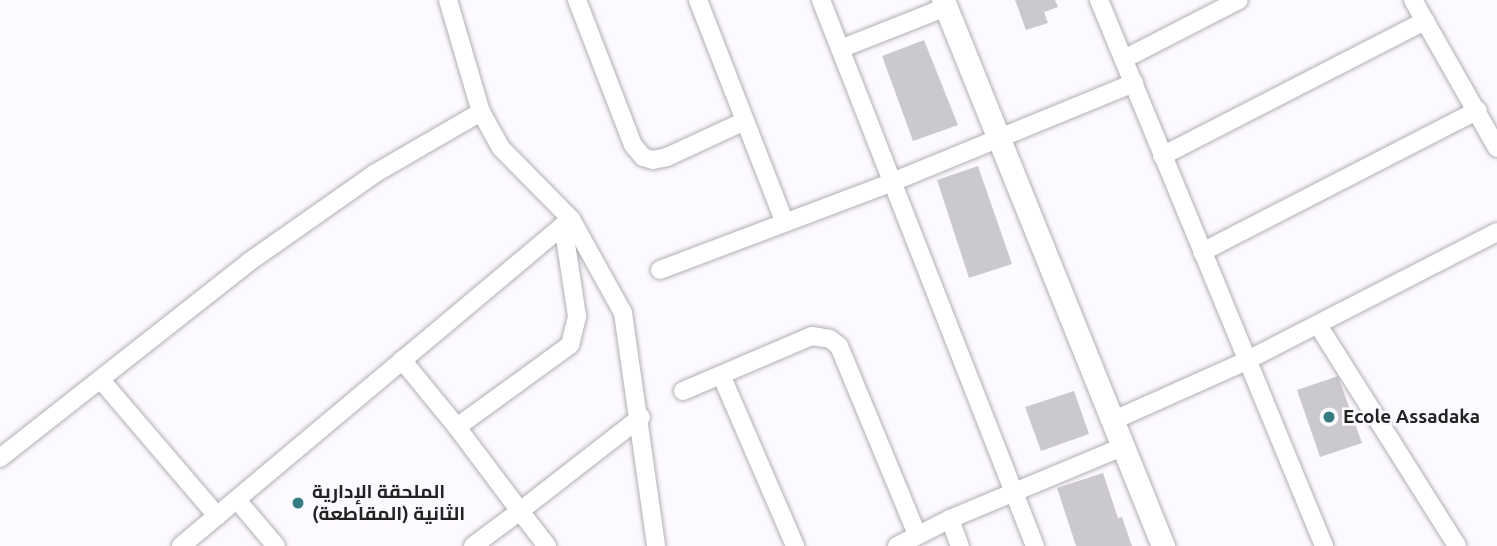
<!DOCTYPE html>
<meta charset="utf-8">
<style>
body{margin:0}
#map{position:relative;width:1497px;height:546px;overflow:hidden;background:#fdfaff;font-family:Ubuntu,Cairo,sans-serif}
div>[style]{position:absolute}
.building>*{inset:0;background:#ccc9ce}
.roads{filter:drop-shadow(0 0 2px #b2afb4) drop-shadow(0 0 2px #b2afb4)}
.minor>*{height:18px;margin:-9px;padding:0 9px;transform-origin:9px;border-radius:9px;background:#fff}
.tertiary>*{height:23px;margin:-11.5px;padding:0 11.5px;transform-origin:11.5px;border-radius:11.5px;background:#fff}
.dots>*{width:19px;height:19px;translate:-50% -50%;box-sizing:border-box;border:4px solid #fdfaff;border-radius:50%}
span{translate:-50% -50%;white-space:nowrap;text-align:center;line-height:1.15;-webkit-text-stroke:5px #fdfaff;paint-order:stroke}
.poi-label{font-size:19px;color:#242324;font-weight:700}
.left{translate:0 -50%;text-align:left}
</style>
<div id="map">
<div class="building">
<i style="clip-path:polygon(1015px 0,1055px 0,1058px 7px,1044px 12px,1048px 23px,1026px 30px)"></i>
<i style="clip-path:polygon(924px 40px,958px 125px,913px 141px,882px 56px)"></i>
<i style="clip-path:polygon(978px 166px,1012px 264px,969px 278px,937px 180px)"></i>
<i style="clip-path:polygon(1338px 376px,1362px 443px,1320px 457px,1297px 390px)"></i>
<i style="clip-path:polygon(1074px 391px,1089px 434px,1041px 451px,1025px 407px)"></i>
<i style="clip-path:polygon(1103px 473px,1118px 518px,1122px 517px,1132px 546px,1076px 546px,1057px 488px)"></i>
</div>
<div class="roads">
<div class="minor">
<i style="left:448px;top:0;width:117px;rotate:73.6deg"></i>
<i style="left:481px;top:112px;width:41px;rotate:60.9deg"></i>
<i style="left:501px;top:148px;width:100px;rotate:45.4deg"></i>
<i style="left:571px;top:219px;width:107px;rotate:61deg"></i>
<i style="left:623px;top:313px;width:235px;rotate:81.9deg"></i>
<i style="left:577px;top:0;width:155px;rotate:68.9deg"></i>
<i style="left:633px;top:145px;width:16px;rotate:50deg"></i>
<i style="left:643px;top:157px;width:10px;rotate:17deg"></i>
<i style="left:653px;top:160px;width:14px;rotate:-12deg"></i>
<i style="left:667px;top:157px;width:86px;rotate:-24.8deg"></i>
<i style="left:698px;top:0;width:239px;rotate:68.7deg"></i>
<i style="left:821px;top:0;width:586px;rotate:68.6deg"></i>
<i style="left:1099px;top:0;width:591px;rotate:67.6deg"></i>
<i style="left:1413px;top:0;width:170px;rotate:60.4deg"></i>
<i style="left:840px;top:49px;width:114px;rotate:-21.6deg"></i>
<i style="left:1124px;top:59px;width:129px;rotate:-27.2deg"></i>
<i style="left:1162px;top:156px;width:296px;rotate:-27.2deg"></i>
<i style="left:1202px;top:252px;width:310px;rotate:-27.2deg"></i>
<i style="left:660px;top:270px;width:246px;rotate:-20.7deg"></i>
<i style="left:890px;top:183px;width:264px;rotate:-22.3deg"></i>
<i style="left:1318px;top:325px;width:261px;rotate:57.8deg"></i>
<i style="left:402px;top:360px;width:87px;rotate:50.6deg"></i>
<i style="left:722px;top:377px;width:184px;rotate:66.6deg"></i>
<i style="left:101px;top:380px;width:179px;rotate:49.5deg"></i>
<i style="left:683px;top:391px;width:140px;rotate:-23.1deg"></i>
<i style="left:812px;top:336px;width:18px;rotate:9deg"></i>
<i style="left:830px;top:339px;width:11px;rotate:38deg"></i>
<i style="left:839px;top:346px;width:204px;rotate:67.5deg"></i>
<i style="left:1112px;top:421px;width:147px;rotate:-24.1deg"></i>
<i style="left:1246px;top:361px;width:282px;rotate:-27.2deg"></i>
<i style="left:0;top:458px;width:317px;rotate:-38.2deg"></i>
<i style="left:249px;top:262px;width:153px;rotate:-35.1deg"></i>
<i style="left:374px;top:174px;width:124px;rotate:-30.1deg"></i>
<i style="left:237px;top:500px;width:60px;rotate:49.7deg"></i>
<i style="left:950px;top:519px;width:29px;rotate:70deg"></i>
<i style="left:181px;top:546px;width:509px;rotate:-39.98deg"></i>
<i style="left:473px;top:546px;width:59px;rotate:-36.7deg"></i>
<i style="left:520px;top:511px;width:105px;rotate:-126.9deg"></i>
<i style="left:457px;top:427px;width:140px;rotate:-36deg"></i>
<i style="left:570px;top:345px;width:30px;rotate:-76deg"></i>
<i style="left:577px;top:316px;width:92px;rotate:-98.7deg"></i>
<i style="left:547px;top:546px;width:44px;rotate:-127.6deg"></i>
<i style="left:520px;top:511px;width:153px;rotate:-37.8deg"></i>
<i style="left:897px;top:546px;width:59px;rotate:-27deg"></i>
<i style="left:950px;top:519px;width:186px;rotate:-22.7deg"></i>
</div>
<div class="tertiary">
<i style="left:943px;top:0;width:589px;rotate:68.05deg"></i>
</div>
</div>
<div class="dots">
<i style="left:1329px;top:417px;background:#347c82"></i>
<i style="left:298px;top:503px;background:#347c82"></i>
</div>
<div class="poi-label">
<span class="left" style="left:1343px;top:417px">Ecole Assadaka</span>
<span class="left" style="left:312px;top:503px">الملحقة الإدارية<br>الثانية (المقاطعة)</span>
</div>
</div>
